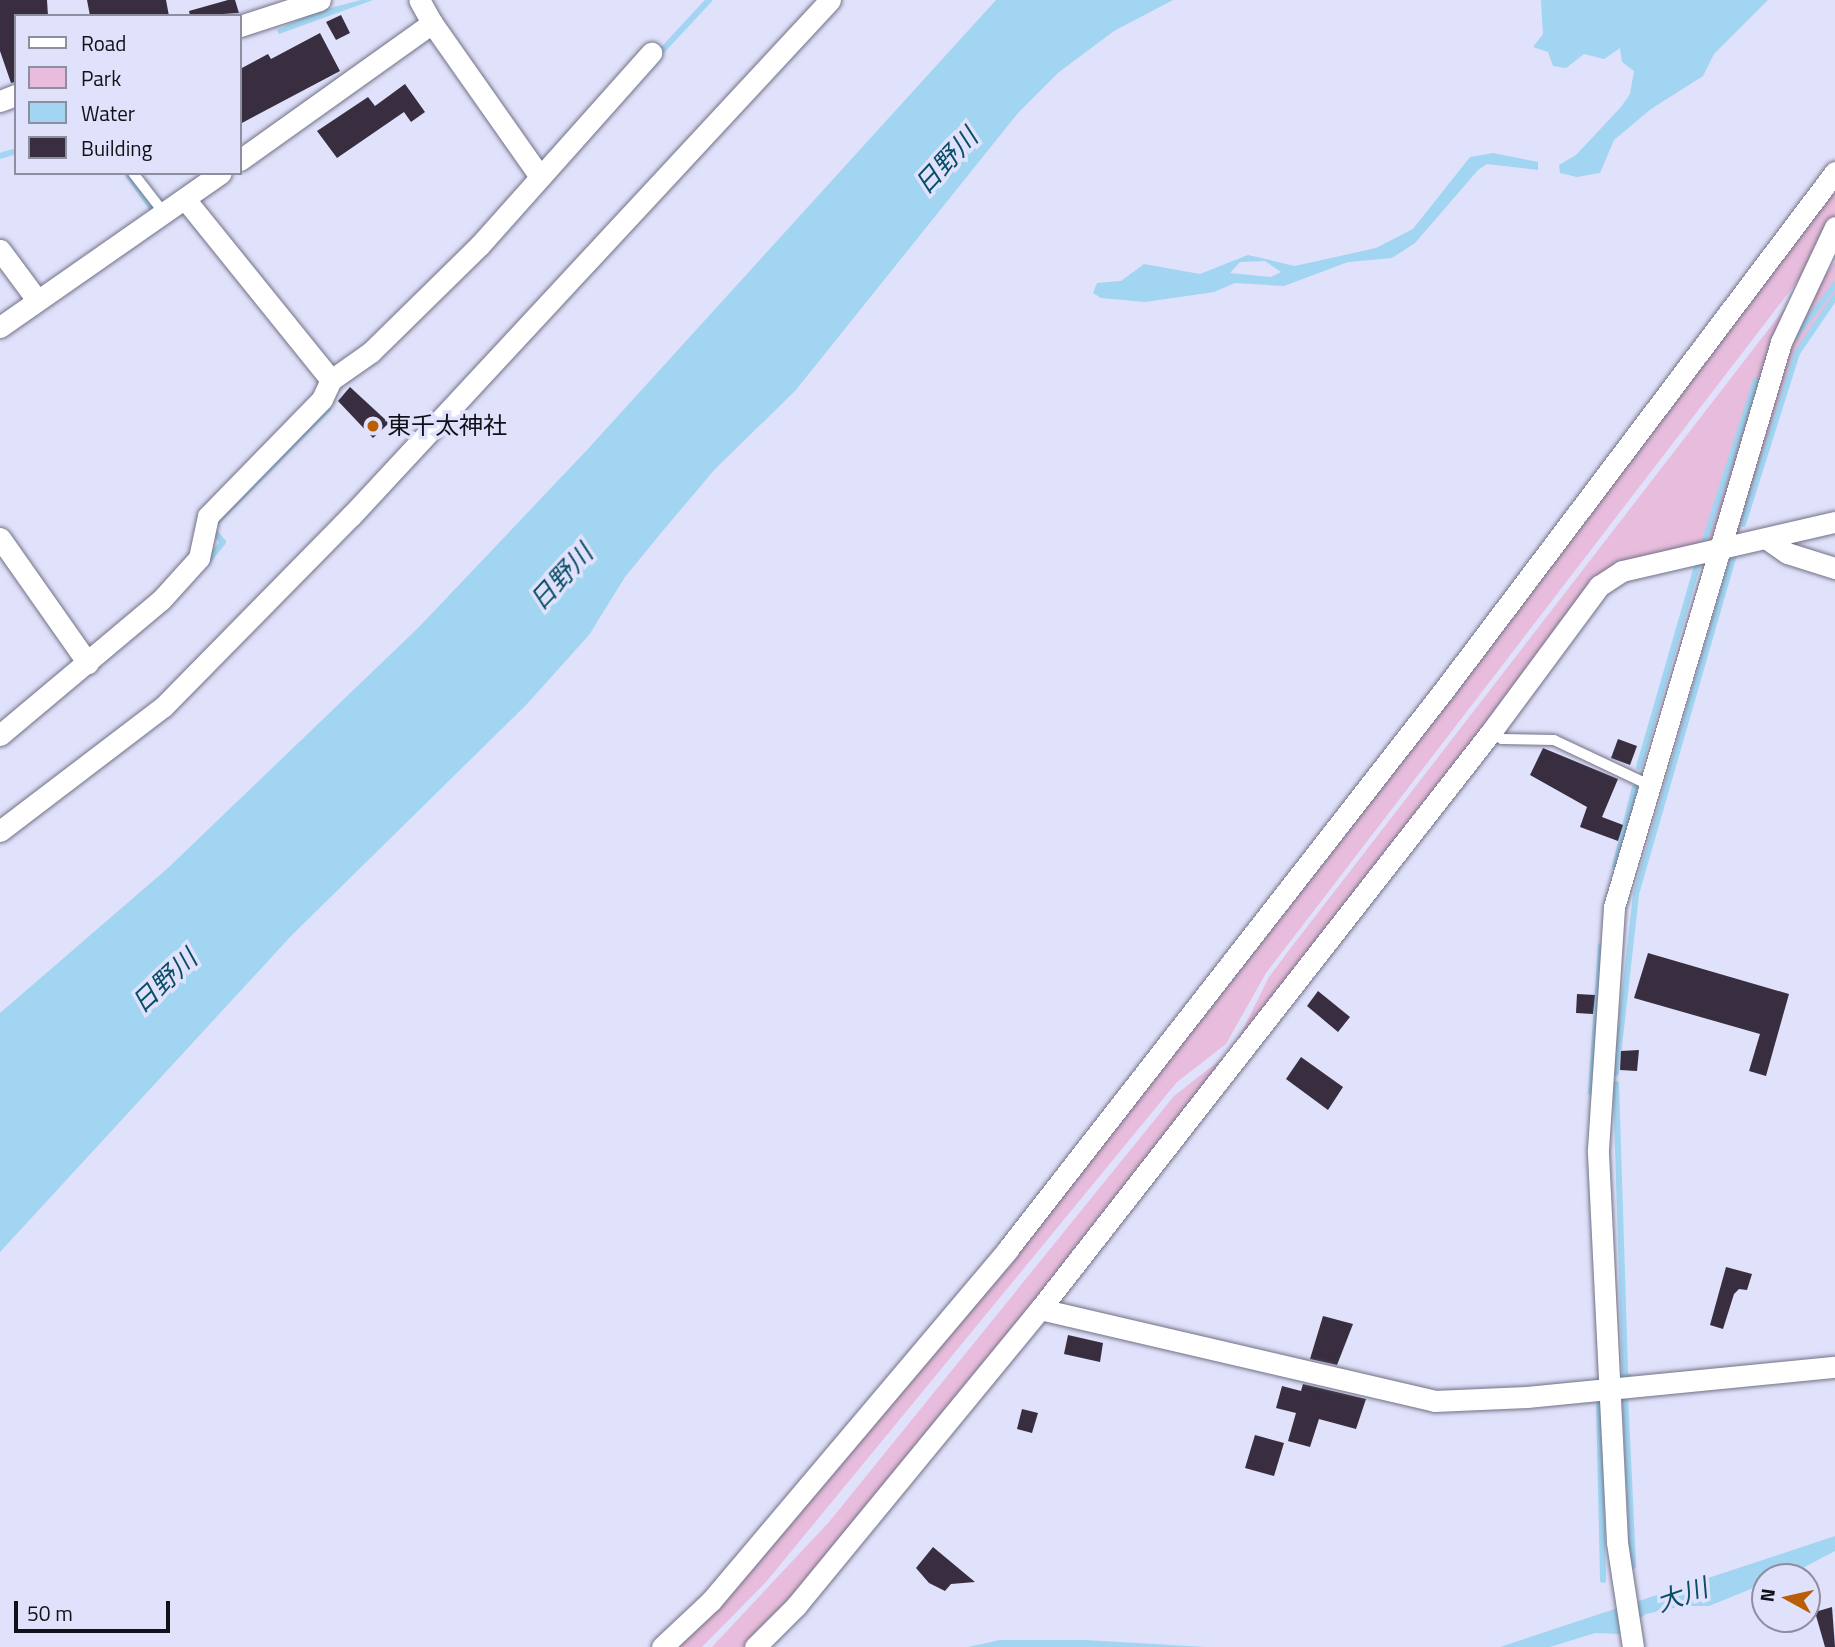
<!DOCTYPE html>
<meta charset="utf-8">
<style>
body{margin:0}
#map{position:relative;width:1835px;height:1647px;overflow:hidden;background:#e0e1fa;font-family:"Titillium Web","Noto Sans JP",sans-serif}
div>[style]{position:absolute}
.green>*{inset:0;background:#e8bcdc}
.water>*{inset:0;background:#a1d5f1}
.stream>*{height:6px;margin:-3px;padding:0 3px;transform-origin:3px;border-radius:3px;background:#a1d5f1}
.building>*{inset:0;background:#382e40}
.roads{filter:drop-shadow(0 0 2px #717187) drop-shadow(0 0 2px #717187)}
.lane>*{height:10px;margin:-5px;padding:0 5px;transform-origin:5px;border-radius:5px;background:#fff}
.street>*{height:21px;margin:-10.5px;padding:0 10.5px;transform-origin:10.5px;border-radius:10.5px;background:#fff}
.dots>*{width:19px;height:19px;translate:-50% -50%;box-sizing:border-box;border:4px solid #e0e1fa;border-radius:50%}
span{translate:-50% -50%;white-space:nowrap;text-align:center;line-height:1.15;-webkit-text-stroke:7px #e0e1fa;paint-order:stroke}
.poi-label{font-size:24px;color:#111119}
.left{translate:0 -50%;text-align:left}
.water-label{font-size:26px;color:#094d69;font-style:italic}
.legend{position:absolute;left:14px;top:14px;width:228px;height:161px;box-sizing:border-box;background:#e0e1fa;border:2px solid #8d8ea0;margin:0;padding:9px 12px;list-style:none;font-size:21px;color:#111119}
.legend li{display:flex;align-items:center;gap:14px;height:35px}
.legend b{width:35px;border:2px solid #8d8ea0}
.north{position:absolute;left:1751px;top:1563px;width:70px;height:70px;box-sizing:border-box;background:#e0e1fa;border:2px solid #8d8ea0;border-radius:50%;rotate:278deg;font-size:19px;font-weight:700;line-height:28px;text-align:center;color:#111119}
.north::after{content:'';display:block;margin:auto;width:24px;height:32px;background:#b95d06;clip-path:polygon(50% 0,100% 100%,50% 72%,0 100%)}
.scale{position:absolute;left:14px;top:1601px;width:156px;height:32px;box-sizing:border-box;border:4px solid #111119;border-top:0;padding-left:9px;font-size:21px;line-height:24px;white-space:nowrap;color:#111119;-webkit-text-stroke:5px #e0e1fa;paint-order:stroke}
</style>
<div id="map">
<div class="green">
<i style="clip-path:polygon(1835px 185px,1835px 216px,1802px 275px,1266px 973px,1226px 1044px,1177px 1082px,766px 1582px,702px 1647px,670px 1647px,1225px 984px,1360px 815px)"></i>
<i style="clip-path:polygon(1835px 262px,1835px 296px,1796px 352px,1739px 533px,1734px 526px,1785px 352px,1809px 297px)"></i>
<i style="clip-path:polygon(1799px 290px,1710px 542px,1616px 570px,1236px 1043px,1269px 977px,1290px 949px)"></i>
<i style="clip-path:polygon(1224px 1057px,1024px 1323px,748px 1647px,712px 1647px,829px 1522px,1174px 1096px)"></i>
</div>
<div class="water">
<i style="clip-path:polygon(361px 0,373px 0,279px 34px,277px 30px,315px 12px)"></i>
<i style="clip-path:polygon(996px 0,1173px 0,1114px 31px,1059px 72px,1018px 113px,795px 391px,715px 469px,661px 533px,625px 577px,589px 635px,526px 705px,291px 936px,0 1252px,0 1013px,168px 868px,419px 627px,587px 450px)"></i>
<i style="clip-path:polygon(1541px 0,1768px 0,1714px 54px,1703px 76px,1651px 109px,1614px 140px,1600px 173px,1577px 177px,1560px 173px,1559px 165px,1576px 155px,1621px 107px,1630px 94px,1634px 71px,1622px 62px,1620px 48px,1604px 59px,1584px 54px,1566px 68px,1553px 66px,1548px 52px,1533px 47px,1543px 34px)"></i>
<i style="clip-path:polygon(evenodd,1493px 153px,1538px 162px,1538px 170px,1487px 164px,1478px 170px,1415px 243px,1392px 258px,1348px 262px,1284px 286px,1235px 283px,1214px 292px,1145px 302px,1101px 298px,1093px 293px,1097px 283px,1121px 281px,1144px 264px,1200px 274px,1248px 255px,1295px 266px,1376px 248px,1413px 229px,1470px 157px,1493px 153px,1265px 261px,1281px 272px,1271px 277px,1230px 273px,1240px 262px,1265px 261px)"></i>
<i style="clip-path:polygon(1835px 1536px,1835px 1551px,1793px 1573px,1765px 1577px,1751px 1589px,1709px 1606px,1682px 1606px,1646px 1614px,1620px 1634px,1595px 1633px,1550px 1647px,1500px 1647px)"></i>
<i style="clip-path:polygon(1000px 1640px,1085px 1640px,1206px 1647px,968px 1647px)"></i>
</div>
<div class="stream">
<i style="left:656px;top:57px;width:78px;rotate:-47.1deg"></i>
<i style="left:0;top:156px;width:17px;rotate:-17deg"></i>
<i style="left:127px;top:173px;width:42px;rotate:54.8deg"></i>
<i style="left:1794px;top:338px;width:67px;rotate:-52.3deg"></i>
<i style="left:1743px;top:524px;width:179px;rotate:-72.5deg"></i>
<i style="left:1797px;top:353px;width:68px;rotate:-55.8deg"></i>
<i style="left:1705px;top:540px;width:168px;rotate:-72.3deg"></i>
<i style="left:205px;top:565px;width:29px;rotate:-52deg"></i>
<i style="left:223px;top:542px;width:18px;rotate:-131deg"></i>
<i style="left:211px;top:528px;width:167px;rotate:-45.5deg"></i>
<i style="left:1639px;top:767px;width:216px;rotate:-73.9deg"></i>
<i style="left:1615px;top:866px;width:81px;rotate:-75.8deg"></i>
<i style="left:1616px;top:1073px;width:180px;rotate:-83.6deg"></i>
<i style="left:1636px;top:894px;width:354px;rotate:-73.9deg"></i>
<i style="left:1616px;top:1084px;width:293px;rotate:88.2deg"></i>
<i style="left:1625px;top:1377px;width:4px"></i>
<i style="left:1591px;top:1092px;width:146px;rotate:-86.1deg"></i>
<i style="left:1625px;top:1395px;width:171px;rotate:87.3deg"></i>
<i style="left:1599px;top:1401px;width:179px;rotate:88.7deg"></i>
</div>
<div class="building">
<i style="clip-path:polygon(0 0,47px 0,48px 16px,16px 16px,16px 82px,11px 83px,0 51px)"></i>
<i style="clip-path:polygon(87px 0,166px 0,169px 16px,90px 16px)"></i>
<i style="clip-path:polygon(228px 0,235px 0,239px 13px,190px 16px,189px 11px)"></i>
<i style="clip-path:polygon(341px 15px,350px 33px,336px 40px,326px 22px)"></i>
<i style="clip-path:polygon(320px 33px,340px 71px,240px 124px,240px 69px,268px 54px,271px 59px)"></i>
<i style="clip-path:polygon(405px 84px,425px 112px,411px 122px,404px 112px,337px 158px,317px 131px,368px 97px,375px 106px)"></i>
<i style="clip-path:polygon(350px 387px,389px 423px,373px 438px,338px 401px)"></i>
<i style="clip-path:polygon(1618px 739px,1637px 746px,1630px 765px,1611px 758px)"></i>
<i style="clip-path:polygon(1543px 748px,1618px 779px,1602px 817px,1623px 825px,1618px 841px,1580px 827px,1587px 807px,1530px 775px)"></i>
<i style="clip-path:polygon(1648px 953px,1789px 994px,1766px 1076px,1749px 1071px,1760px 1034px,1634px 998px)"></i>
<i style="clip-path:polygon(1318px 991px,1350px 1017px,1338px 1032px,1307px 1006px)"></i>
<i style="clip-path:polygon(1577px 994px,1595px 995px,1593px 1014px,1576px 1013px)"></i>
<i style="clip-path:polygon(1639px 1050px,1637px 1071px,1620px 1070px,1621px 1051px)"></i>
<i style="clip-path:polygon(1301px 1057px,1343px 1087px,1328px 1110px,1286px 1079px)"></i>
<i style="clip-path:polygon(1726px 1267px,1752px 1274px,1747px 1290px,1739px 1289px,1734px 1294px,1723px 1329px,1710px 1325px)"></i>
<i style="clip-path:polygon(1323px 1316px,1353px 1324px,1337px 1365px,1310px 1359px)"></i>
<i style="clip-path:polygon(1068px 1335px,1103px 1343px,1100px 1362px,1064px 1354px)"></i>
<i style="clip-path:polygon(1303px 1384px,1366px 1399px,1356px 1429px,1319px 1419px,1310px 1447px,1288px 1441px,1296px 1413px,1276px 1408px,1282px 1386px,1301px 1391px)"></i>
<i style="clip-path:polygon(1022px 1409px,1038px 1413px,1032px 1433px,1017px 1429px)"></i>
<i style="clip-path:polygon(1255px 1435px,1284px 1443px,1274px 1476px,1245px 1468px)"></i>
<i style="clip-path:polygon(933px 1547px,975px 1582px,951px 1584px,945px 1591px,929px 1583px,916px 1568px)"></i>
<i style="clip-path:polygon(1832px 1607px,1835px 1647px,1825px 1647px,1815px 1612px)"></i>
</div>
<div class="roads">
<div class="lane">
<i style="left:133px;top:173px;width:51px;rotate:52.2deg"></i>
<i style="left:1491px;top:732px;width:13px;rotate:32deg"></i>
<i style="left:1502px;top:739px;width:52px;rotate:1.1deg"></i>
<i style="left:1554px;top:740px;width:105px;rotate:25.3deg"></i>
</div>
<div class="street">
<i style="left:432px;top:23px;width:186px;rotate:54.9deg"></i>
<i style="left:240px;top:26px;width:84px;rotate:-18deg"></i>
<i style="left:0;top:101px;width:17px;rotate:-21deg"></i>
<i style="left:240px;top:160px;width:236px;rotate:-35.5deg"></i>
<i style="left:432px;top:23px;width:26px;rotate:-119deg"></i>
<i style="left:185px;top:199px;width:233px;rotate:51.1deg"></i>
<i style="left:0;top:250px;width:62px;rotate:53.5deg"></i>
<i style="left:0;top:327px;width:269px;rotate:-34.9deg"></i>
<i style="left:0;top:538px;width:153px;rotate:54.9deg"></i>
<i style="left:1767px;top:539px;width:24px;rotate:35deg"></i>
<i style="left:1787px;top:553px;width:50px;rotate:17.4deg"></i>
<i style="left:0;top:735px;width:210px;rotate:-40deg"></i>
<i style="left:161px;top:600px;width:57px;rotate:-47.9deg"></i>
<i style="left:199px;top:558px;width:43px;rotate:-77.9deg"></i>
<i style="left:208px;top:516px;width:163px;rotate:-45.7deg"></i>
<i style="left:322px;top:399px;width:21px;rotate:-65deg"></i>
<i style="left:331px;top:380px;width:49px;rotate:-35deg"></i>
<i style="left:371px;top:352px;width:151px;rotate:-44.5deg"></i>
<i style="left:479px;top:246px;width:259px;rotate:-48.3deg"></i>
<i style="left:0;top:831px;width:205px;rotate:-37.3deg"></i>
<i style="left:163px;top:707px;width:268px;rotate:-45.5deg"></i>
<i style="left:351px;top:516px;width:704px;rotate:-47.13deg"></i>
<i style="left:1040px;top:1309px;width:405px;rotate:13.1deg"></i>
<i style="left:1434px;top:1401px;width:93px;rotate:-2.5deg"></i>
<i style="left:1527px;top:1397px;width:309px;rotate:-5.6deg"></i>
<i style="left:662px;top:1647px;width:67px;rotate:-43.2deg"></i>
<i style="left:711px;top:1601px;width:461px;rotate:-49.8deg"></i>
<i style="left:1008px;top:1249px;width:709px;rotate:-52.05deg"></i>
<i style="left:1444px;top:690px;width:649px;rotate:-52.95deg"></i>
<i style="left:755px;top:1647px;width:58px;rotate:-45deg"></i>
<i style="left:796px;top:1606px;width:384px;rotate:-50.6deg"></i>
<i style="left:1040px;top:1309px;width:732px;rotate:-51.99deg"></i>
<i style="left:1491px;top:732px;width:182px;rotate:-53.5deg"></i>
<i style="left:1599px;top:586px;width:27px;rotate:-33deg"></i>
<i style="left:1622px;top:571px;width:219px;rotate:-13deg"></i>
<i style="left:1633px;top:1647px;width:106px;rotate:-98.7deg"></i>
<i style="left:1617px;top:1542px;width:393px;rotate:-92.8deg"></i>
<i style="left:1598px;top:1149px;width:243px;rotate:-86.2deg"></i>
<i style="left:1614px;top:907px;width:589px;rotate:-73.53deg"></i>
<i style="left:1781px;top:342px;width:127px;rotate:-64.8deg"></i>
</div>
</div>
<div class="dots">
<i style="left:373px;top:426px;background:#b95d06"></i>
</div>
<div class="poi-label">
<span class="left" style="left:387px;top:426px">東千太神社</span>
</div>
<div class="water-label">
<span style="left:946px;top:161px;rotate:-47deg">日野川</span>
<span style="left:561px;top:577px;rotate:-47deg">日野川</span>
<span style="left:164px;top:981px;rotate:-43deg">日野川</span>
<span style="left:1682px;top:1595px;rotate:-19deg">大川</span>
</div>
<ul class="legend">
<li><b style="height:9px;background:#fff"></b>Road</li>
<li><b style="height:19px;background:#e8bcdc"></b>Park</li>
<li><b style="height:19px;background:#a1d5f1"></b>Water</li>
<li><b style="height:19px;background:#382e40"></b>Building</li>
</ul>
<div class="north">N</div>
<div class="scale">50 m</div>
</div>
